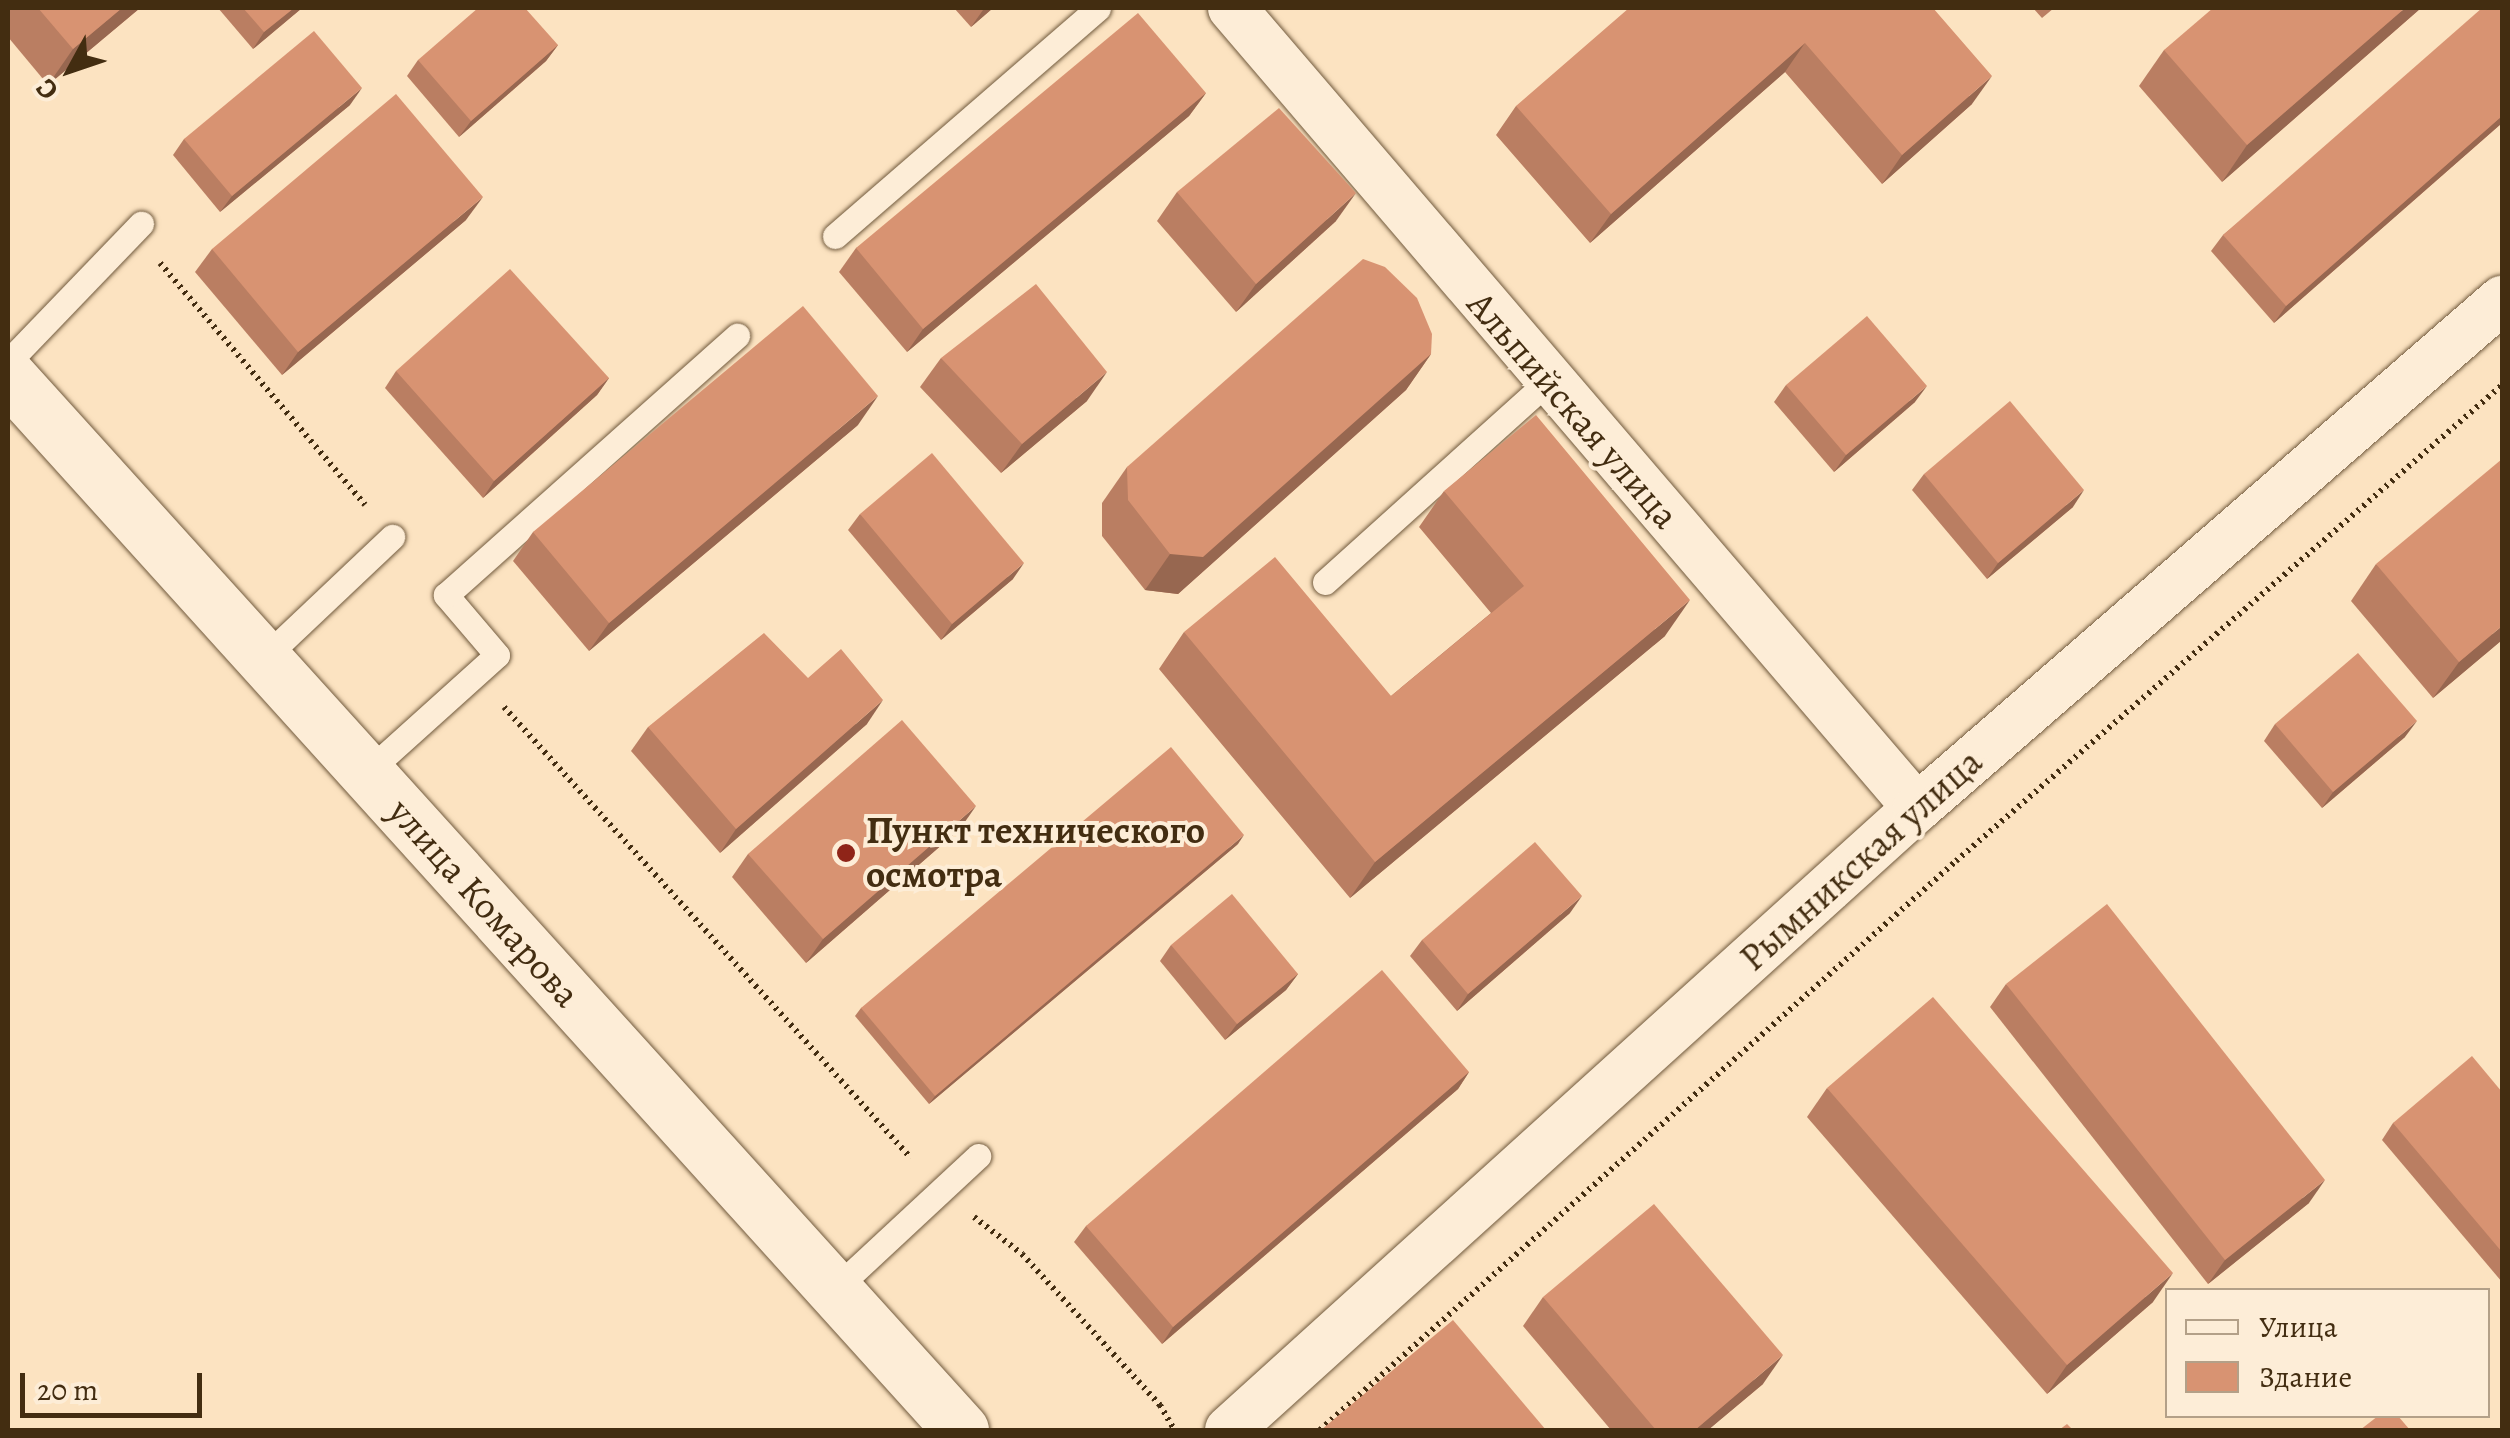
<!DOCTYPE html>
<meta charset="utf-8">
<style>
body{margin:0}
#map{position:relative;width:2510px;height:1438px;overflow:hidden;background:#fce3c1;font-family:Alegreya,serif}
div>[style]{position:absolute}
.path>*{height:6px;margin-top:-3px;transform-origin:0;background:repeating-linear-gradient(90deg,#432d11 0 2.5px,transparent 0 7.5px)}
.roads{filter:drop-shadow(0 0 2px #715a3d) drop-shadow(0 0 2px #715a3d)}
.lane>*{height:25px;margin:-12.5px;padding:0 12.5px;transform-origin:12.5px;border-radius:12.5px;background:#fdedd7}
.street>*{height:48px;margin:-24px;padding:0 24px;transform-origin:24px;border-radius:24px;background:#fdedd7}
.secondary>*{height:55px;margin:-27.5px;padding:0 27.5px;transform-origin:27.5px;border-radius:27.5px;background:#fdedd7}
.wall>*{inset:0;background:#ba7e62}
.shaded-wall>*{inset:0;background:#976750}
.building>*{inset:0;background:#d89372}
.dots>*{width:28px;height:28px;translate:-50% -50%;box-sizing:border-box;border:5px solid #fdedd7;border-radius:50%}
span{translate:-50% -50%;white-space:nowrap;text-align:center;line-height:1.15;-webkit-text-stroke:8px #fdedd7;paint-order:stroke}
.street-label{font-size:38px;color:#432d11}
.poi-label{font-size:38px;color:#432d11;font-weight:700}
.left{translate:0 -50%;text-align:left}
.frame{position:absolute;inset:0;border:10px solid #432d11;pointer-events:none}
.legend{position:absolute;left:2165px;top:1288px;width:325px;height:130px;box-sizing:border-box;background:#fdedd7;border:2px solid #b3a088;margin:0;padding:12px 18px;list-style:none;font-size:30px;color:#432d11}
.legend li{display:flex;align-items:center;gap:20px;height:50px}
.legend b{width:50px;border:2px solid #b3a088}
.north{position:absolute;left:20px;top:20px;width:100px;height:100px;-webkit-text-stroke:8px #fdedd7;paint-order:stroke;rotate:230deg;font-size:28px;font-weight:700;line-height:40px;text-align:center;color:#432d11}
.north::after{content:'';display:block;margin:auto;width:35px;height:45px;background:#432d11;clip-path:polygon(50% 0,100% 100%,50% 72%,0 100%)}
.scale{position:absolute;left:20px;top:1373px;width:182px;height:45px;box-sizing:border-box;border:5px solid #432d11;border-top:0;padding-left:12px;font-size:30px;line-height:35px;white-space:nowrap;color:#432d11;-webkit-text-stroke:8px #fdedd7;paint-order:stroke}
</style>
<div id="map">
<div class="path">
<i style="left:160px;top:263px;width:317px;rotate:49.7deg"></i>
<i style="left:504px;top:707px;width:607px;rotate:47.94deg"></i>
<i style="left:974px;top:1217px;width:61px;rotate:37.6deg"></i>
<i style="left:1022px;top:1254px;width:205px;rotate:47.6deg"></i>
<i style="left:1160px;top:1405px;width:28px;rotate:60deg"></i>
<i style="left:1320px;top:1430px;width:853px;rotate:-41.82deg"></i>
<i style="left:1956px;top:861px;width:724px;rotate:-41.08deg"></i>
</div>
<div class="roads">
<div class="lane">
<i style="left:835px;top:236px;width:348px;rotate:-40.9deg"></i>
<i style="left:8px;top:362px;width:192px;rotate:-46.1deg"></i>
<i style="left:1325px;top:582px;width:299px;rotate:-42deg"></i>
<i style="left:263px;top:659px;width:178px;rotate:-43.4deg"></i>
<i style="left:366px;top:773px;width:176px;rotate:-42deg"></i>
<i style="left:497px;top:655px;width:79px;rotate:-130.4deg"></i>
<i style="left:446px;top:595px;width:390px;rotate:-41.7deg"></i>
<i style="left:834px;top:1290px;width:197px;rotate:-42.9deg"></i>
</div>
<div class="street">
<i style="left:1232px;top:8px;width:1053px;rotate:49.43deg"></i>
<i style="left:1229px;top:1430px;width:927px;rotate:-42.12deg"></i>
<i style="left:1917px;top:808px;width:775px;rotate:-40.97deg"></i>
</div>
<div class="secondary">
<i style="left:8px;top:376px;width:1421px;rotate:47.88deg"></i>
</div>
</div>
<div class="wall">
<i style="clip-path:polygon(8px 8px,140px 8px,48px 85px,8px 37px)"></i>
<i style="clip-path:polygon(218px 8px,302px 8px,253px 49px)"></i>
<i style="clip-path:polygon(954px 8px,993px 8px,971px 27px)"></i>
<i style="clip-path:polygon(1933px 8px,1972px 104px,1882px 184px,1785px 72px,1590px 243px,1496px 135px,1516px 106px)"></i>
<i style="clip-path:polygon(2033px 8px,2054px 8px,2042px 18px)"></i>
<i style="clip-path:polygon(2421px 8px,2222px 182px,2139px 86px,2164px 50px)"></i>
<i style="clip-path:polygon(2502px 8px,2502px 123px,2274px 323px,2211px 251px,2223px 235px)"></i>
<i style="clip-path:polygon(558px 45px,546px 61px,459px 137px,407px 76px,418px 60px)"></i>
<i style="clip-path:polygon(1206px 93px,1189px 116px,907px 352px,839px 272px,856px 248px)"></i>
<i style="clip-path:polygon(350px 105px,220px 212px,173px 155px,184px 139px)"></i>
<i style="clip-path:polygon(1177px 192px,1336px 221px,1236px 312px,1157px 221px)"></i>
<i style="clip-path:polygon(466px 220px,282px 375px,195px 272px,212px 249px)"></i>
<i style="clip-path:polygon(1431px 354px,1406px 390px,1178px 594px,1145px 590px,1102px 536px,1102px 503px,1127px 467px)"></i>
<i style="clip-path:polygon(941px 358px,1087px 401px,1001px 473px,920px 387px)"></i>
<i style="clip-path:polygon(396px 371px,609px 378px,597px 395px,483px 498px,385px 388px)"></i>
<i style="clip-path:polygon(1786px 385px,1915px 402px,1834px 472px,1774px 402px)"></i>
<i style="clip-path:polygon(858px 425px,589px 651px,513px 561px,533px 532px)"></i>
<i style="clip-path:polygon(1924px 474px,2073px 507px,1987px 579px,1912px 490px)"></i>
<i style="clip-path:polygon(1444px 491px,1665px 636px,1350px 898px,1159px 669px,1184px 632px,1391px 696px,1491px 613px,1419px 527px)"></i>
<i style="clip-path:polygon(860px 514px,1013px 579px,941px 640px,848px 530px)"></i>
<i style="clip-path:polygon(2376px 564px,2502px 640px,2433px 698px,2351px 601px)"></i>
<i style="clip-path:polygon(867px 724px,720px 853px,631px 751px,648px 727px)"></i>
<i style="clip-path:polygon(2275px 724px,2405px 737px,2322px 808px,2264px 741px)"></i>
<i style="clip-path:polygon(960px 829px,806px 963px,732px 877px,748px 854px)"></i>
<i style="clip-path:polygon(1238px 844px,929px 1104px,855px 1016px,861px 1008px)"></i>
<i style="clip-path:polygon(1570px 913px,1457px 1011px,1410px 956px,1422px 940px)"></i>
<i style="clip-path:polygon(1171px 945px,1298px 974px,1286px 990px,1225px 1040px,1160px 961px)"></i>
<i style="clip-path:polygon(2006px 984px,2309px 1203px,2208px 1284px,1990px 1007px)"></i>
<i style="clip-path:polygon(1469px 1072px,1458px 1089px,1162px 1344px,1074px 1242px,1086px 1226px)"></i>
<i style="clip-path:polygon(1827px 1088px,2153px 1302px,2047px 1394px,1807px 1117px)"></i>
<i style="clip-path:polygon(2502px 1092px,2502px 1282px,2382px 1140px,2393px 1123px)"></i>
<i style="clip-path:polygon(1543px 1297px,1763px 1384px,1708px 1430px,1611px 1430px,1523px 1326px)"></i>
</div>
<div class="shaded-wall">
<i style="clip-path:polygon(122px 8px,140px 8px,48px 85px,73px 49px)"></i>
<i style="clip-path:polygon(294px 8px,302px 8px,253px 49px,264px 32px)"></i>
<i style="clip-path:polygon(986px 8px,993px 8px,971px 27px,983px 10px)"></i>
<i style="clip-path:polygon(2405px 8px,2421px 8px,2222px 182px,2247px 145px)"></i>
<i style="clip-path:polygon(1805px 43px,1785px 72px,1590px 243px,1611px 214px)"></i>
<i style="clip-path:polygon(558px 45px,546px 61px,459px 137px,471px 121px)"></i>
<i style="clip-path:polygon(1992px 76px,1972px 104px,1882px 184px,1902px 155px)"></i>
<i style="clip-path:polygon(362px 88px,350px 105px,220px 212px,232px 196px)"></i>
<i style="clip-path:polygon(1206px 93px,1189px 116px,907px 352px,923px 329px)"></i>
<i style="clip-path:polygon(2502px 116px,2502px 123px,2274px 323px,2286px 306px)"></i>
<i style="clip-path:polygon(1356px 193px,1336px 221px,1236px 312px,1256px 284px)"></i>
<i style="clip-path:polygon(483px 197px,466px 220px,282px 375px,298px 352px)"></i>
<i style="clip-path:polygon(1431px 354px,1406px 390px,1178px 594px,1145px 590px,1170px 554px)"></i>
<i style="clip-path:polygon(1107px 372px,1087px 401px,1001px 473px,1022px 444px)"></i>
<i style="clip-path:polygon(609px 378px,597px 395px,483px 498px,494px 481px)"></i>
<i style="clip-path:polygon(1927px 386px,1915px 402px,1834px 472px,1846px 455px)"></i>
<i style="clip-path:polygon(878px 396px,858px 425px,589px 651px,609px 623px)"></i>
<i style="clip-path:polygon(2084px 490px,2073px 507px,1987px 579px,1998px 563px)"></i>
<i style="clip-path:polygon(1024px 563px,1013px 579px,941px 640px,952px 624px)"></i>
<i style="clip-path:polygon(1690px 600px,1665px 636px,1350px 898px,1375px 862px)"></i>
<i style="clip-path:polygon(2502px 626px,2502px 640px,2433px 698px,2459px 662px)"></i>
<i style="clip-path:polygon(883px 700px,867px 724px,720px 853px,736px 829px)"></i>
<i style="clip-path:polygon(2417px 721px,2405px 737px,2322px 808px,2333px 792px)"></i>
<i style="clip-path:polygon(976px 806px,960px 829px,806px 963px,823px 939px)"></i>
<i style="clip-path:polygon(1244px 835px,1238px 844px,929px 1104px,935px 1096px)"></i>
<i style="clip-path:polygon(1582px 896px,1570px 913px,1457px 1011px,1468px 994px)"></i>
<i style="clip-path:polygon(1298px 974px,1286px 990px,1225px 1040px,1237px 1024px)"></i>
<i style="clip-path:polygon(1469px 1072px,1458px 1089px,1162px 1344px,1173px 1327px)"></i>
<i style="clip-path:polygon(2325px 1180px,2309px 1203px,2208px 1284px,2225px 1260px)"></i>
<i style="clip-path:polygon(2173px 1273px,2153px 1302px,2047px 1394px,2067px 1365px)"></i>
<i style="clip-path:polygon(1783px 1355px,1763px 1384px,1708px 1430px,1695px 1430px)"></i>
</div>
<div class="building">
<i style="clip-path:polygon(38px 8px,122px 8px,73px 49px)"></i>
<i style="clip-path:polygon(243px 8px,294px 8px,264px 32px)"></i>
<i style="clip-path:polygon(478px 8px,525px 8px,558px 45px,471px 121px,418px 60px)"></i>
<i style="clip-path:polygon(1629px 8px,1933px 8px,1992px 76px,1902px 155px,1805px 43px,1611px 214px,1516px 106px)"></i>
<i style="clip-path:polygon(2213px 8px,2405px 8px,2247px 145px,2164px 50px)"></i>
<i style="clip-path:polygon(2482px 8px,2502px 8px,2502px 116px,2286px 306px,2223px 235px)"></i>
<i style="clip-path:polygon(1138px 13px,1206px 93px,923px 329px,856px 248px)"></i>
<i style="clip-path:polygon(314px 31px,362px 88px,232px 196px,184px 139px)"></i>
<i style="clip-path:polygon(396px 94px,483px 197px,298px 352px,212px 249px)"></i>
<i style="clip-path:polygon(1279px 108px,1356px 193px,1256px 284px,1177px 192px)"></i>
<i style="clip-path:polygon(1363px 259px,1385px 267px,1417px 298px,1432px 334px,1431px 354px,1203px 557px,1170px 554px,1128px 500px,1127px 467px)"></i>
<i style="clip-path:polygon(510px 269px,609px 378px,494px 481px,396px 371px)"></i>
<i style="clip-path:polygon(1036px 284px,1107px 372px,1022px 444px,941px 358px)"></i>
<i style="clip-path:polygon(803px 306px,878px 396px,609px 623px,533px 532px)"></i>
<i style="clip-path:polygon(1867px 316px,1927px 386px,1846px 455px,1786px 385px)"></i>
<i style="clip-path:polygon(2010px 401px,2084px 490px,1998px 563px,1924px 474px)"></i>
<i style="clip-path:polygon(1536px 415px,1690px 600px,1375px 862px,1184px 632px,1275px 557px,1391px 696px,1524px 586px,1444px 491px)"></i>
<i style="clip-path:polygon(932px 453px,1024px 563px,952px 624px,860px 514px)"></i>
<i style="clip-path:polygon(2502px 459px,2502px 626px,2459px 662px,2376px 564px)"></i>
<i style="clip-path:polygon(764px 633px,808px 678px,841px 649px,883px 700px,736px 829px,648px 727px)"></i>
<i style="clip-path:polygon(2358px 653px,2417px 721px,2333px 792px,2275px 724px)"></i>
<i style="clip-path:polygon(902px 720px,976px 806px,823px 939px,748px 854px)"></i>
<i style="clip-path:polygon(1171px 747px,1244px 835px,935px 1096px,861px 1008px)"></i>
<i style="clip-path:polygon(1535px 842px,1582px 896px,1468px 994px,1422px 940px)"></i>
<i style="clip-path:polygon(1232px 894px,1298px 974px,1237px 1024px,1171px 945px)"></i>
<i style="clip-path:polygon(2107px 904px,2325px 1180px,2225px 1260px,2006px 984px)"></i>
<i style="clip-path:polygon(1382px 970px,1469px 1072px,1173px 1327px,1086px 1226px)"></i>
<i style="clip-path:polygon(1933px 997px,2173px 1273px,2067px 1365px,1827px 1088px)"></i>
<i style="clip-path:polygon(2472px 1056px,2502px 1092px,2502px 1252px,2393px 1123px)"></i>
<i style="clip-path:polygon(1654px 1204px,1783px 1355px,1695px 1430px,1656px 1430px,1543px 1297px)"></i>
<i style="clip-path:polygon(1453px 1320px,1546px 1430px,1321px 1430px)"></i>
<i style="clip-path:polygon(2378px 1416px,2398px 1416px,2410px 1430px,2360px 1430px)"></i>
<i style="clip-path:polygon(2067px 1424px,2073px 1430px,2059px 1430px)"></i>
</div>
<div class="dots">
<i style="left:846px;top:853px;background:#8f2418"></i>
</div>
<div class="street-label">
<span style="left:1573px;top:410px;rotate:49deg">Альпийская улица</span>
<span style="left:1861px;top:860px;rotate:-42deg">Рымникская улица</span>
<span style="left:484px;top:903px;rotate:48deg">улица Комарова</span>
</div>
<div class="poi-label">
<span class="left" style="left:866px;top:853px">Пункт технического<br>осмотра</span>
</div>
<div class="frame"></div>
<ul class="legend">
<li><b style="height:12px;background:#fdedd7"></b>Улица</li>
<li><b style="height:28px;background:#d89372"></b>Здание</li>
</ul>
<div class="north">С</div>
<div class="scale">20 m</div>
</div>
